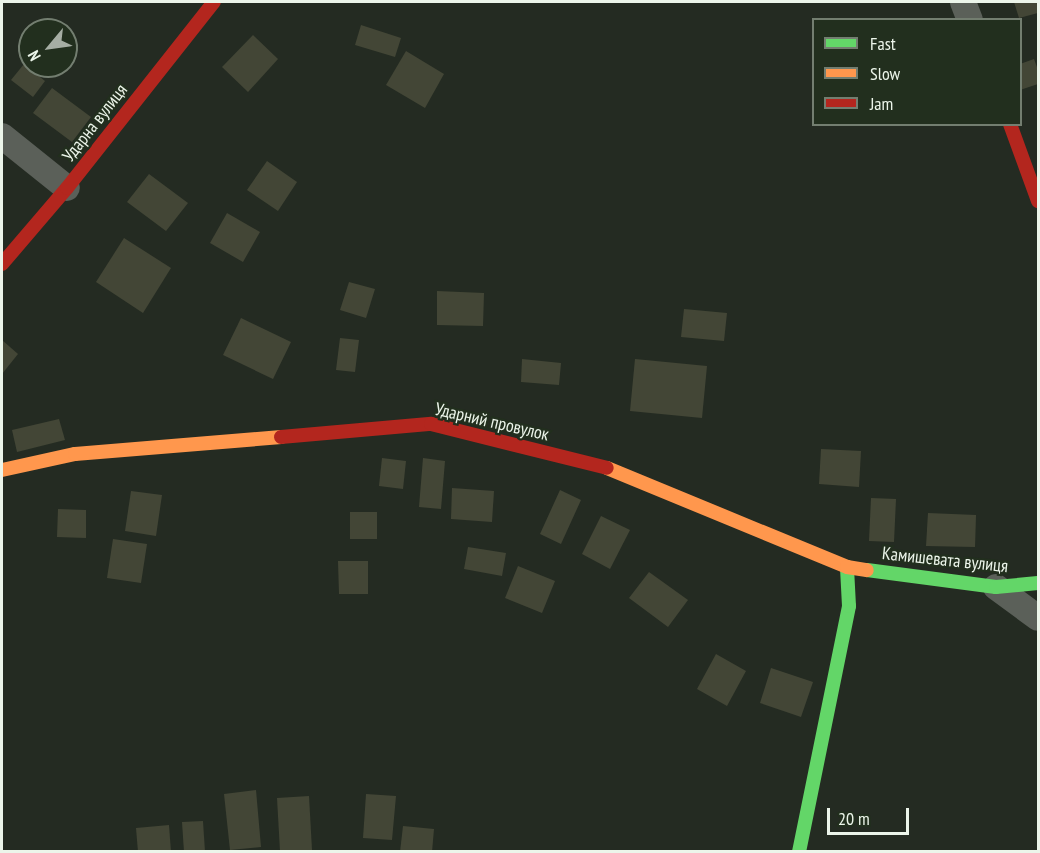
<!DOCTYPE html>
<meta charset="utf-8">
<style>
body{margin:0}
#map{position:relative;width:1040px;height:853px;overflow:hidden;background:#242b22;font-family:"PT Sans Narrow",sans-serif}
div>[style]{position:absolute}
.building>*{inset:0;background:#434636}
.street>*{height:26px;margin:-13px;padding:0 13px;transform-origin:13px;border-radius:13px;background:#5b6059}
.fast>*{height:14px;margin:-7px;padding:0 7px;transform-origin:7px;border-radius:7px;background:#63d668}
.slow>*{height:14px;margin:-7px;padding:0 7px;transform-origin:7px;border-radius:7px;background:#ff974d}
.jam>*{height:14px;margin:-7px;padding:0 7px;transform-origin:7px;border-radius:7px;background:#b3261e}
span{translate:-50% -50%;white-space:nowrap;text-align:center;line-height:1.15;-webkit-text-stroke:4.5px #222f1e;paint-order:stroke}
.street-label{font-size:18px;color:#ecf5ea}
.frame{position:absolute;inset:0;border:3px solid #ecf5ea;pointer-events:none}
.legend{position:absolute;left:812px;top:18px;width:210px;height:108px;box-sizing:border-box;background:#222f1e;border:2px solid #737e70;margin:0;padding:8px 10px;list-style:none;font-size:18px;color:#ecf5ea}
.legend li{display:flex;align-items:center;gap:12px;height:30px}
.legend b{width:30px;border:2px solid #737e70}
.north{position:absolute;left:18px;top:18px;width:60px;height:60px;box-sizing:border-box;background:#222f1e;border:2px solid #737e70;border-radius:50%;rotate:241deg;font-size:16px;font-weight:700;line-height:24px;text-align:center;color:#ecf5ea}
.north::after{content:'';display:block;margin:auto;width:21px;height:27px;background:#a6aea4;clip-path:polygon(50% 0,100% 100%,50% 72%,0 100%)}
.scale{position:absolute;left:827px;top:808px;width:82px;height:27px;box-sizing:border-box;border:3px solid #ecf5ea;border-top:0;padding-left:8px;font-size:18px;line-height:21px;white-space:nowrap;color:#ecf5ea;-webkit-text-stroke:4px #222f1e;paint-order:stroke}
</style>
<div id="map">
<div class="building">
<i style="clip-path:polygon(1014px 2px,1038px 2px,1038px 13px,1019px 18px)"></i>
<i style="clip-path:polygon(361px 25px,401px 38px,395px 57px,355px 45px)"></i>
<i style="clip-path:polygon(253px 35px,278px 59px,248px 92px,222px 67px)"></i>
<i style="clip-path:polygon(406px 51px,444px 74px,425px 108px,386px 85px)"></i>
<i style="clip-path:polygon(1034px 59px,1038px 70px,1038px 84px,1020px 90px,1020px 64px)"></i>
<i style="clip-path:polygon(24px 64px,45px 81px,33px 97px,11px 80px)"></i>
<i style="clip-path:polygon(52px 88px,91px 117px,72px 142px,33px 113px)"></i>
<i style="clip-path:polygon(267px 161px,297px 182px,278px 211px,247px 190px)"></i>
<i style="clip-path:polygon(149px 174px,188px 203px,166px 231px,127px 202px)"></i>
<i style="clip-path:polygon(227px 213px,260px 232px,243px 262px,210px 243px)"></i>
<i style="clip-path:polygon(124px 238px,171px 268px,143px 313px,96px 282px)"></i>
<i style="clip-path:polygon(349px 282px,375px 289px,366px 318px,340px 310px)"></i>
<i style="clip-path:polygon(437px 291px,484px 293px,483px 326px,437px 325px)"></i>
<i style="clip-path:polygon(684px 309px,727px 313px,724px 341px,681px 337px)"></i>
<i style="clip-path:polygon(241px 318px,291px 342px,273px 379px,223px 355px)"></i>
<i style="clip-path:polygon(340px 338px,359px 340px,355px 372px,336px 370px)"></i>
<i style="clip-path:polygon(2px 340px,18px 354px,2px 374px)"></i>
<i style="clip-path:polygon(522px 359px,561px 363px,559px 385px,521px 382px)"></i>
<i style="clip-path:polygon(635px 359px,707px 366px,702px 418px,630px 411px)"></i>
<i style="clip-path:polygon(59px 419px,65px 440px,17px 452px,12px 430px)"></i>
<i style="clip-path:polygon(821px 449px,861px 451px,859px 487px,819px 484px)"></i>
<i style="clip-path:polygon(382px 458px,406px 461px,403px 489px,379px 486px)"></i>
<i style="clip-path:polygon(423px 458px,445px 461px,441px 509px,419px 507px)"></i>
<i style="clip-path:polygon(452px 488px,494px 491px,492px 522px,451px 519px)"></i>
<i style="clip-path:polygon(560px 490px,581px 500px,561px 544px,540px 534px)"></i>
<i style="clip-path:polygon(131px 491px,162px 495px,156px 536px,125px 531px)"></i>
<i style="clip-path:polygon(871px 498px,896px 499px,894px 542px,869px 541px)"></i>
<i style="clip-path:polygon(58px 509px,86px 510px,86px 538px,57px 537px)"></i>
<i style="clip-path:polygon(350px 512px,377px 512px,377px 539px,350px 539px)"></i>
<i style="clip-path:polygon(928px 513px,976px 515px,975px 547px,926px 546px)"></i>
<i style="clip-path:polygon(601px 516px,630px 530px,610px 569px,582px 554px)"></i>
<i style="clip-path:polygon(113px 539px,147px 544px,141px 583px,107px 578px)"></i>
<i style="clip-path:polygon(468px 547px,506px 553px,502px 576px,464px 569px)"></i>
<i style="clip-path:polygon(338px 561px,368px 561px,368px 594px,339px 594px)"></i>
<i style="clip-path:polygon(518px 566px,555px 581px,542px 613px,505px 598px)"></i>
<i style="clip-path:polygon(649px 572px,688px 600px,668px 627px,629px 598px)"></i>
<i style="clip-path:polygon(716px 654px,746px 671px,727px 706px,697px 689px)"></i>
<i style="clip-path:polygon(771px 668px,813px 682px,801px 717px,760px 703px)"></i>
<i style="clip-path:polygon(256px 790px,261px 847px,230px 850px,224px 794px)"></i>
<i style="clip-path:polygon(366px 794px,396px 796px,392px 840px,363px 838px)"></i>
<i style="clip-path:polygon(309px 796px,312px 850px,280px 851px,277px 798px)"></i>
<i style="clip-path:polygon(203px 821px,205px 852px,184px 852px,182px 822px)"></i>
<i style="clip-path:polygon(169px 825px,171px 852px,138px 852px,136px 828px)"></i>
<i style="clip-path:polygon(403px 826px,434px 829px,432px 852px,400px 852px)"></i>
</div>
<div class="street">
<i style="left:963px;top:2px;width:19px;rotate:69deg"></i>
<i style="left:2px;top:136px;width:83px;rotate:38.7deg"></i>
<i style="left:996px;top:587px;width:52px;rotate:36.4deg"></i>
</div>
<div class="fast">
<i style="left:867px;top:570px;width:130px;rotate:7.5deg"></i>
<i style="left:996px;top:587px;width:42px;rotate:-5.4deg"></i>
<i style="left:799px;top:852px;width:251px;rotate:-78.5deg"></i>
<i style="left:849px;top:606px;width:39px;rotate:-93deg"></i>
</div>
<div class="slow">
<i style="left:607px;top:468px;width:260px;rotate:22.4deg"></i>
<i style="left:847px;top:567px;width:20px;rotate:9deg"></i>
<i style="left:2px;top:470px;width:75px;rotate:-12.4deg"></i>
<i style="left:75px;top:454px;width:207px;rotate:-4.7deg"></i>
</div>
<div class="jam">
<i style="left:1010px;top:124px;width:82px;rotate:70deg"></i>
<i style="left:2px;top:264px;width:100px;rotate:-49.5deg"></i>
<i style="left:67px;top:188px;width:237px;rotate:-51.7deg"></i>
<i style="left:281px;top:437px;width:151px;rotate:-5deg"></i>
<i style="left:431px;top:424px;width:181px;rotate:14deg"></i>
</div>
<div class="street-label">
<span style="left:95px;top:123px;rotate:-52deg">Ударна вулиця</span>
<span style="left:492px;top:422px;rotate:13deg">Ударний провулок</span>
<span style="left:945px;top:560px;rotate:6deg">Камишевата вулиця</span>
</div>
<div class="frame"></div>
<ul class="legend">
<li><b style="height:8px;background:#63d668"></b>Fast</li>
<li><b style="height:8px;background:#ff974d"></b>Slow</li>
<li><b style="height:8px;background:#b3261e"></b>Jam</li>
</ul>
<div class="north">N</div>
<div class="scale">20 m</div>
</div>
